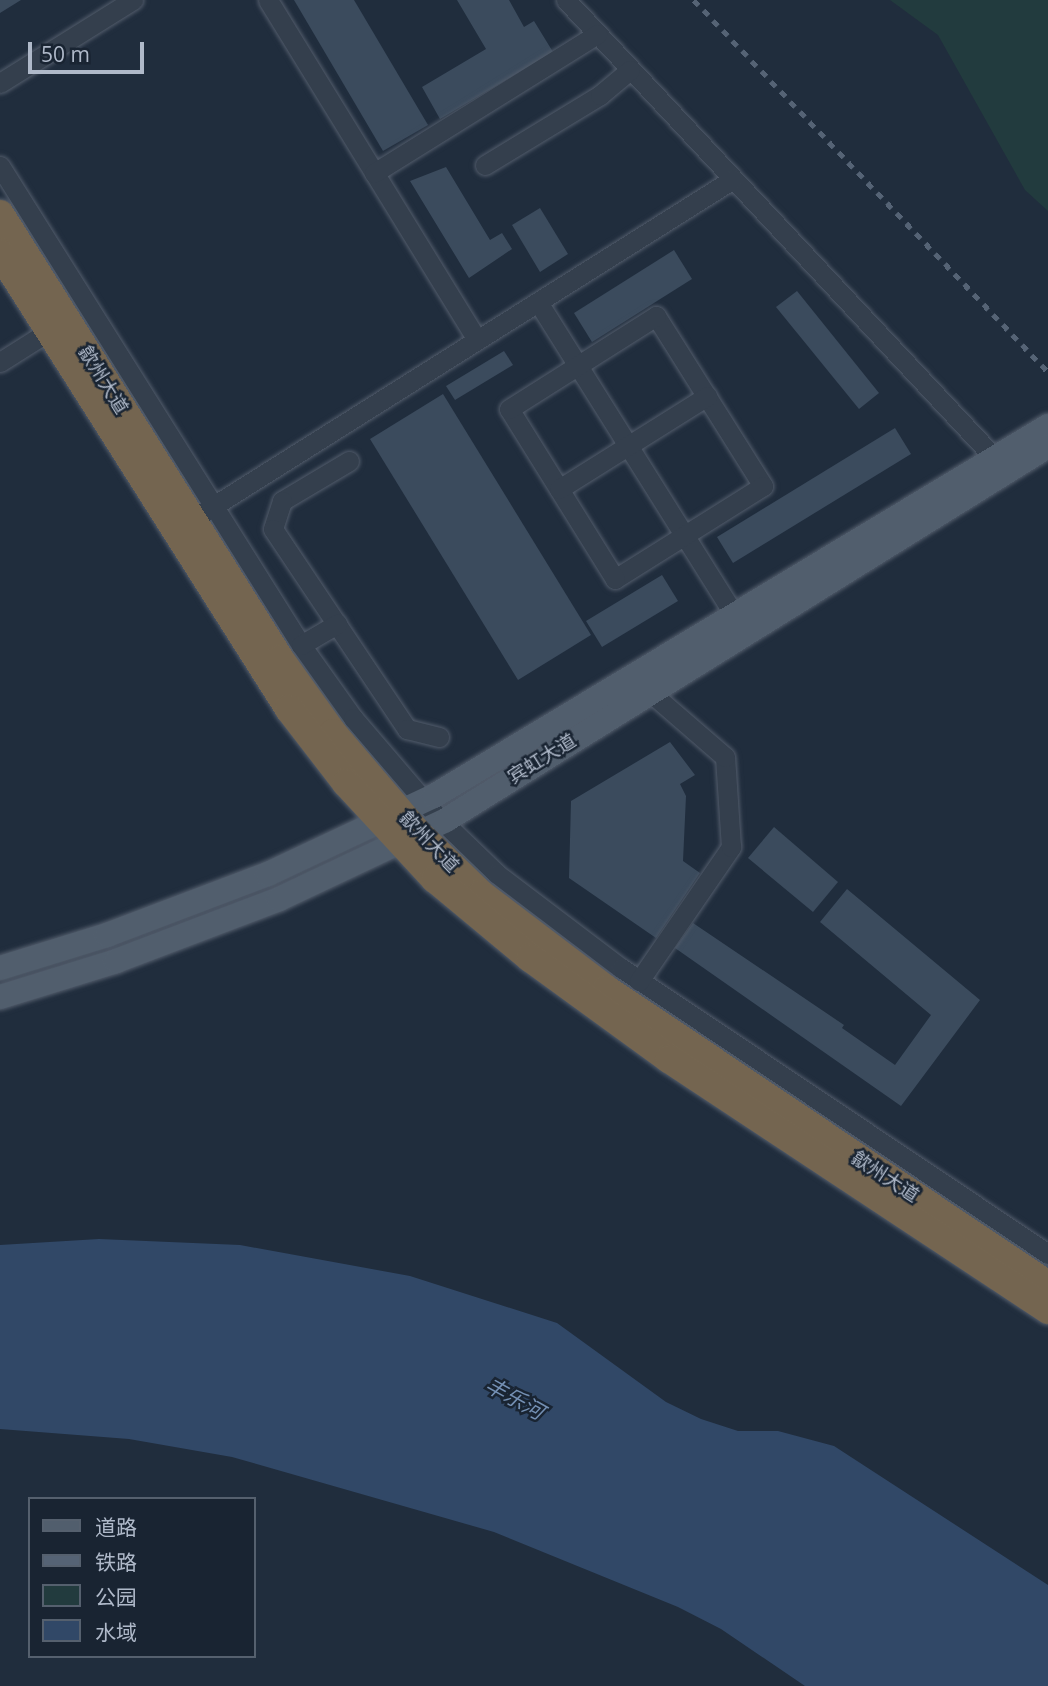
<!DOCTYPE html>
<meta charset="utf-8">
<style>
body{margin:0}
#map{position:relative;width:1048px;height:1686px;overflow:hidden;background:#202d3d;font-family:"Open Sans","Noto Sans SC",sans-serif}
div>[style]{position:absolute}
.green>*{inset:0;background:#223b3e}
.water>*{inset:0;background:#314867}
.building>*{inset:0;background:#3b4b5d}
.roads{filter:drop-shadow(0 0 2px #525c6b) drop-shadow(0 0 2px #525c6b)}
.minor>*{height:19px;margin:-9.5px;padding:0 9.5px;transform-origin:9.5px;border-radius:9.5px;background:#343f4d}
.major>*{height:24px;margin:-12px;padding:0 12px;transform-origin:12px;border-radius:12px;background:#515e6d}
.highway>*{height:28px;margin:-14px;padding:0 14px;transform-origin:14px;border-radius:14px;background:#746550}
.rail>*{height:4.5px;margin-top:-2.25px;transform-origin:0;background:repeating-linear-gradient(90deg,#556375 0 7px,transparent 0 14px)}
span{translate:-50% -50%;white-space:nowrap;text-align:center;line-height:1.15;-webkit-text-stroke:5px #192432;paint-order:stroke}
.street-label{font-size:19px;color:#afb9c9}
.water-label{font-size:21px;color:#7490b4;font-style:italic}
.legend{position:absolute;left:28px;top:1497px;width:228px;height:161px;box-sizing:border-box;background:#192432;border:2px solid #55606e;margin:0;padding:9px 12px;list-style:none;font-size:21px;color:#afb9c9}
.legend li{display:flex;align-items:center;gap:14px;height:35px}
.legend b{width:35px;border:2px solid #55606e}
.scale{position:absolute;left:28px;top:42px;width:116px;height:32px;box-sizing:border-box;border:4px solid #afb9c9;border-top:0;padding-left:9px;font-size:21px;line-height:24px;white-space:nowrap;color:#afb9c9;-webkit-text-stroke:5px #192432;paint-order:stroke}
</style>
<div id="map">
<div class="green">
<i style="clip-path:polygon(890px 0,1048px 0,1048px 211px,1025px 190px,938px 35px)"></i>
</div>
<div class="water">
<i style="clip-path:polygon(99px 1239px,240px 1245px,410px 1276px,557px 1323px,666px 1402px,701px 1419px,738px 1431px,778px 1431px,834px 1446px,1048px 1585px,1048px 1686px,805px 1686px,721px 1629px,678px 1607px,494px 1532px,232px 1457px,129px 1439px,0 1429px,0 1245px)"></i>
</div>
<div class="building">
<i style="clip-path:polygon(0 0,21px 0,0 13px)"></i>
<i style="clip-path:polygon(294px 0,354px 0,428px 125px,383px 151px)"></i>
<i style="clip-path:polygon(457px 0,509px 0,524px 27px,534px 21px,553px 52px,440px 119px,422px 87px,486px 49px)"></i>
<i style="clip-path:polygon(446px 167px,490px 240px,502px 233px,512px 249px,469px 278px,410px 181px)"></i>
<i style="clip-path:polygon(540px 208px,568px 254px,540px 272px,512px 225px)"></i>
<i style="clip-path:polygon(674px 250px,692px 279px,592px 342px,574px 313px)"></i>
<i style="clip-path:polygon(797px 291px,879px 393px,859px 409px,776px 307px)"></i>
<i style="clip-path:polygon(504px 351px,513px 365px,455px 400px,446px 386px)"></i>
<i style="clip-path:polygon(443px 394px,591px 635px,518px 680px,370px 439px)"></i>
<i style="clip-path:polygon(895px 428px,911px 454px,733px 563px,717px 537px)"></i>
<i style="clip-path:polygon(662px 575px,678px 601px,602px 647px,586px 621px)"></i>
<i style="clip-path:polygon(670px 742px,695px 775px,680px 784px,686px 796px,683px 861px,700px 873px,656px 938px,569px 878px,571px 801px)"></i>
<i style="clip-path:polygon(774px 827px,838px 882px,813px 912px,748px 858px)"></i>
<i style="clip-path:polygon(847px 889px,980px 1000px,901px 1106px,675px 948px,693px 923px,844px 1025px,842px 1028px,895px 1065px,931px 1015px,820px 922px)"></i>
</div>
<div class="roads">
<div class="minor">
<i style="left:268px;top:0;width:399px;rotate:58.4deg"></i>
<i style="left:566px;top:0;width:641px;rotate:46.9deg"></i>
<i style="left:0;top:83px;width:157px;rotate:-32deg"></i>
<i style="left:485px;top:165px;width:135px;rotate:-31.3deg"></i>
<i style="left:600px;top:95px;width:39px;rotate:-40deg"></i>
<i style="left:0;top:166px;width:566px;rotate:57.86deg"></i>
<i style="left:301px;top:645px;width:90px;rotate:54.5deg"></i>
<i style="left:353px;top:718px;width:129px;rotate:49.4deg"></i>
<i style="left:437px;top:816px;width:83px;rotate:44deg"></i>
<i style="left:497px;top:874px;width:156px;rotate:37.2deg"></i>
<i style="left:621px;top:968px;width:514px;rotate:33.81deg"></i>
<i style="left:374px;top:173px;width:263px;rotate:-31.9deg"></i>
<i style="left:538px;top:302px;width:373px;rotate:57.9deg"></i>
<i style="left:656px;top:316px;width:201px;rotate:57.8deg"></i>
<i style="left:763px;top:486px;width:175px;rotate:147.9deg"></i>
<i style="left:615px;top:579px;width:200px;rotate:-121.9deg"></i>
<i style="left:509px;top:409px;width:174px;rotate:-32.3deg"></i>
<i style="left:0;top:362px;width:58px;rotate:-32.3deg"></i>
<i style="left:349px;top:461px;width:78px;rotate:149.2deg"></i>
<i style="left:282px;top:501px;width:29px;rotate:108deg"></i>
<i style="left:273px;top:529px;width:241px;rotate:56.2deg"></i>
<i style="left:407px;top:729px;width:33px;rotate:14deg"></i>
<i style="left:559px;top:489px;width:175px;rotate:-32.1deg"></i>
<i style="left:204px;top:512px;width:625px;rotate:-32.19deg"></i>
<i style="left:301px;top:645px;width:42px;rotate:-30.3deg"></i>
<i style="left:639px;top:981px;width:163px;rotate:-55.5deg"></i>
<i style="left:731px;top:847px;width:90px;rotate:-93.8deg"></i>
<i style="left:725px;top:757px;width:98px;rotate:-139.1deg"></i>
</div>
<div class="major">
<i style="left:0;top:968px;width:112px;rotate:-17.1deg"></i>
<i style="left:107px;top:935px;width:172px;rotate:-20.8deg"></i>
<i style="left:268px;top:874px;width:183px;rotate:-25.2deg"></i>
<i style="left:434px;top:796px;width:717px;rotate:-31.07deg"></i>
<i style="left:0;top:997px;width:121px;rotate:-17.2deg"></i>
<i style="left:116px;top:961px;width:174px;rotate:-20.8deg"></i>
<i style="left:279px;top:899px;width:185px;rotate:-25.3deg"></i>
<i style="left:446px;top:820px;width:709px;rotate:-31.85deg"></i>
</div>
<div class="highway">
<i style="left:0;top:214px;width:526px;rotate:57.82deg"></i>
<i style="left:280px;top:659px;width:91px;rotate:54.4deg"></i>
<i style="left:333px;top:733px;width:133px;rotate:49.6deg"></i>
<i style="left:419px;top:834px;width:86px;rotate:44.1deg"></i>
<i style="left:481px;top:894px;width:157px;rotate:37.2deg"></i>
<i style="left:606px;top:989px;width:532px;rotate:33.81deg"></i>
<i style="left:0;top:253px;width:540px;rotate:57.63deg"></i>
<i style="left:289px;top:709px;width:93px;rotate:52.4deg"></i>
<i style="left:346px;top:783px;width:131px;rotate:47.2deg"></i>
<i style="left:435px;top:879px;width:124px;rotate:39.7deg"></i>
<i style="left:530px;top:958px;width:172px;rotate:36deg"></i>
<i style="left:669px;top:1059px;width:455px;rotate:33.5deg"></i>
</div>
</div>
<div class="rail">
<i style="left:694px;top:0;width:514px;rotate:46.42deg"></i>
</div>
<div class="street-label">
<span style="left:103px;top:380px;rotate:58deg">歙州大道</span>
<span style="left:542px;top:759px;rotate:-32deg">宾虹大道</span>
<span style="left:429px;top:842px;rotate:46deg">歙州大道</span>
<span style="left:885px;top:1177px;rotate:33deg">歙州大道</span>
</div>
<div class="water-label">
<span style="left:515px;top:1398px;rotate:29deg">丰乐河</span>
</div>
<ul class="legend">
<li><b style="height:9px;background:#515e6d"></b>道路</li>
<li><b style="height:9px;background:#556375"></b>铁路</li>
<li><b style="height:19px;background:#223b3e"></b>公园</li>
<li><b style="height:19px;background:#314867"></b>水域</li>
</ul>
<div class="scale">50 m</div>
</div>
